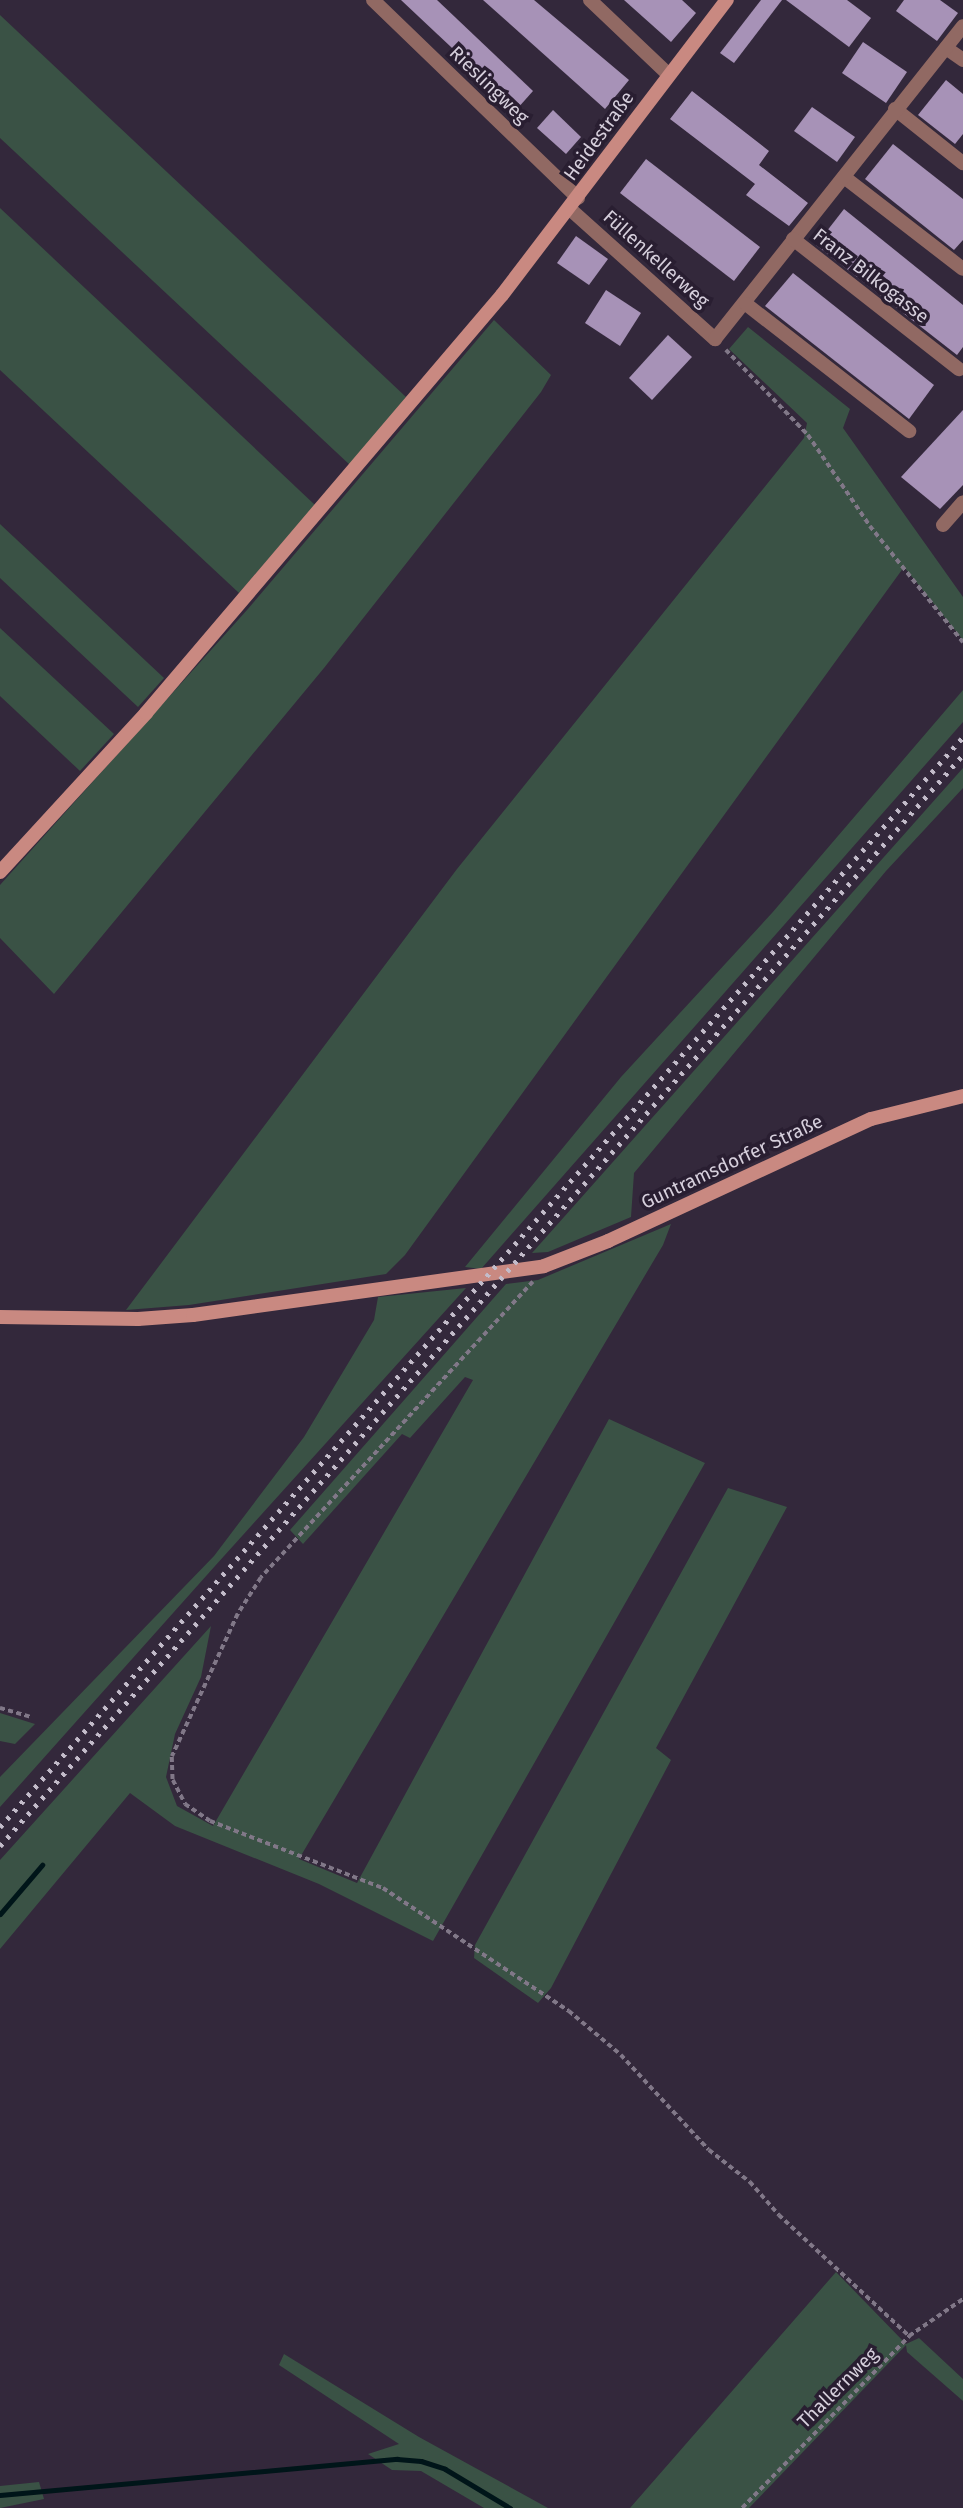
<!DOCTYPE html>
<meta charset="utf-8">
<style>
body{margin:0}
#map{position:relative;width:963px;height:2508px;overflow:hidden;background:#33283b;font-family:"Fira Sans",sans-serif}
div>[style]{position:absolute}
.green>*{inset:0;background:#3a5245}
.stream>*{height:5px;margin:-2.5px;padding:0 2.5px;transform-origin:2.5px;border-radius:2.5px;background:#001519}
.building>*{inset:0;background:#a792b7}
.path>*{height:3.5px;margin-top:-1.75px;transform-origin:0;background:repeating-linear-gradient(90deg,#817888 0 5px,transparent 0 8.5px)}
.street>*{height:14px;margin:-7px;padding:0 7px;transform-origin:7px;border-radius:7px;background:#916963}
.secondary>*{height:14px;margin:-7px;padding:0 7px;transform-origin:7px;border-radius:7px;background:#c98981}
.rail>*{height:5px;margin-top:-2.5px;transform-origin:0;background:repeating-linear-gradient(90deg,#c3bcca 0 3.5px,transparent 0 10.5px)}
span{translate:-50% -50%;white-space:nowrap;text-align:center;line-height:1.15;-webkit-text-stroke:7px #291e31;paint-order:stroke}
.street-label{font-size:19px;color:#d6cfdc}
</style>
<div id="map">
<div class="green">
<i style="clip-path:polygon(0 15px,406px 397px,351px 466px,0 138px)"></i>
<i style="clip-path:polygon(0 208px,315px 505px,239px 593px,0 370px)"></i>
<i style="clip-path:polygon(494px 320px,551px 375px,541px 392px,324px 668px,54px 994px,0 938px,0 885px,247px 610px)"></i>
<i style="clip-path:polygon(748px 327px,850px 409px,843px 428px,963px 597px,963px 640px,904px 567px,405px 1255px,386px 1274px,189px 1305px,126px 1310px,457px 869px,804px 438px,807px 423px,729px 349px)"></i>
<i style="clip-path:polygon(0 524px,164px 678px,138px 707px,0 578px)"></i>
<i style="clip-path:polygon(0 628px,114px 734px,80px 771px,0 696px)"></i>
<i style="clip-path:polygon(963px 690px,963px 722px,481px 1269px,465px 1267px,621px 1077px,772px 913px)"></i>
<i style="clip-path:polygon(963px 768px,963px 788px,886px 871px,634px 1173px,631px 1217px,548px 1252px,532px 1253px)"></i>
<i style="clip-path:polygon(671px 1224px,663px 1245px,299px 1859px,357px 1883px,609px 1419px,705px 1463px,433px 1941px,319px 1884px,175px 1826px,130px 1793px,0 1949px,0 1860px,211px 1626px,201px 1677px,175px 1734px,166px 1777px,177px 1806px,213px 1826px,473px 1380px,465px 1377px,410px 1438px,402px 1434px,303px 1544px,290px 1530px,506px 1284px,538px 1280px)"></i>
<i style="clip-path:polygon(466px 1288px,215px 1566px,0 1807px,0 1777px,214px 1556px,304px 1437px,374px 1320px,378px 1297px)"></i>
<i style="clip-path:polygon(728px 1488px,787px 1507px,656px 1748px,671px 1760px,551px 1988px,538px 2003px,474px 1958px,475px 1945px)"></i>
<i style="clip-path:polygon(0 1713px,35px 1724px,15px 1744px,0 1741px)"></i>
<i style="clip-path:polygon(836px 2272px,906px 2344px,919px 2338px,963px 2379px,963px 2401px,907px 2352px,906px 2345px,749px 2508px,630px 2508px)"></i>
<i style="clip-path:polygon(284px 2354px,419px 2437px,548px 2508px,484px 2508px,421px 2471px,392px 2470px,368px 2454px,399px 2444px,279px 2365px)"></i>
<i style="clip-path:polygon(39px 2482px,44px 2499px,0 2508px,0 2486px)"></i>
</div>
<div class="stream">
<i style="left:0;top:1914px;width:65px;rotate:-49.4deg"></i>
<i style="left:0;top:2495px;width:399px;rotate:-5.2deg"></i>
<i style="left:397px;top:2459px;width:24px;rotate:5deg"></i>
<i style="left:421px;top:2461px;width:25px;rotate:18deg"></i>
<i style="left:445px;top:2469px;width:76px;rotate:31deg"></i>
</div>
<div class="building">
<i style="clip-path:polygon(401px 0,437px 0,533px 91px,517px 109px)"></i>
<i style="clip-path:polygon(483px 0,534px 0,629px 80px,605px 109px)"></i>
<i style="clip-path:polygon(624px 0,682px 0,696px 13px,671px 42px)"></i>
<i style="clip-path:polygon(761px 0,782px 0,734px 63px,720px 53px)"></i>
<i style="clip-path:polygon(786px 0,847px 0,871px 18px,849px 47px)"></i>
<i style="clip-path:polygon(904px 0,940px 0,958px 13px,937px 41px,896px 11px)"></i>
<i style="clip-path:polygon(863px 42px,907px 72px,886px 103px,842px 73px)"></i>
<i style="clip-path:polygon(946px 80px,963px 94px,963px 134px,955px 144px,918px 115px)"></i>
<i style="clip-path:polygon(692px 91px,769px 151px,759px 165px,808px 203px,789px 226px,746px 195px,755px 184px,670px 119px)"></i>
<i style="clip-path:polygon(812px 107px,855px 137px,837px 162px,794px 131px)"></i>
<i style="clip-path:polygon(553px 110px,581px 137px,566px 154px,537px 128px)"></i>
<i style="clip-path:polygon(893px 144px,963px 199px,963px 240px,954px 250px,865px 179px)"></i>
<i style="clip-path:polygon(646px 159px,760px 247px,734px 281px,620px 193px)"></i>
<i style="clip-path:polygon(844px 209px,963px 305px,963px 347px,957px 355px,816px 245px)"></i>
<i style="clip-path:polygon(576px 236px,608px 259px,589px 285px,557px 263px)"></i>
<i style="clip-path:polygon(793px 273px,934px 385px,909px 419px,765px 306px)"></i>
<i style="clip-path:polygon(606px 290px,641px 313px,620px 346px,585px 323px)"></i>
<i style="clip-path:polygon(668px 335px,692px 357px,652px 400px,629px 378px)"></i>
<i style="clip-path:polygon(963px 410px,963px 485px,940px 509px,901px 477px)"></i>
</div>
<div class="path">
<i style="left:726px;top:350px;width:118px;rotate:46deg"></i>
<i style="left:808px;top:435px;width:110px;rotate:55.7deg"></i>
<i style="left:870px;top:526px;width:149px;rotate:51.3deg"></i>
<i style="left:533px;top:1282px;width:402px;rotate:132.6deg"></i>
<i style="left:261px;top:1578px;width:43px;rotate:122.6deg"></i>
<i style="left:238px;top:1614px;width:157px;rotate:114.8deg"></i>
<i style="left:172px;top:1757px;width:23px;rotate:88deg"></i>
<i style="left:173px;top:1780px;width:27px;rotate:63deg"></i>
<i style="left:185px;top:1804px;width:30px;rotate:34deg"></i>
<i style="left:210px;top:1821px;width:186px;rotate:21.2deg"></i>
<i style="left:383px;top:1888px;width:223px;rotate:33.5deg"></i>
<i style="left:569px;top:2011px;width:68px;rotate:40.2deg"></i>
<i style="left:621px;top:2055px;width:129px;rotate:47.2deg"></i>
<i style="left:709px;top:2150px;width:52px;rotate:38deg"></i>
<i style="left:750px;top:2182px;width:44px;rotate:48.7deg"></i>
<i style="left:779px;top:2215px;width:178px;rotate:42.9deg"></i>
<i style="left:0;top:1708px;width:32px;rotate:16deg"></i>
<i style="left:742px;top:2508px;width:240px;rotate:-45.8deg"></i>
<i style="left:909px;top:2336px;width:65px;rotate:-34.4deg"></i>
</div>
<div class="street">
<i style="left:373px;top:0;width:285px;rotate:44deg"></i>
<i style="left:590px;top:0;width:108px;rotate:43.5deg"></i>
<i style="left:946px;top:48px;width:21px;rotate:35deg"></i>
<i style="left:895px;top:109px;width:87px;rotate:38.5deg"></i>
<i style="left:844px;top:177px;width:150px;rotate:37.7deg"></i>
<i style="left:570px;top:209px;width:195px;rotate:41.9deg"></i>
<i style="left:715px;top:339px;width:399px;rotate:-51.6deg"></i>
<i style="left:793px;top:239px;width:211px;rotate:38.1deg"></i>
<i style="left:746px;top:304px;width:207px;rotate:37.9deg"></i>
<i style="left:943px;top:525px;width:30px;rotate:-49deg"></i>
</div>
<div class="secondary">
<i style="left:0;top:872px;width:216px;rotate:-47.4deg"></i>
<i style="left:146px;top:713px;width:549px;rotate:-49.58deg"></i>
<i style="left:502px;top:295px;width:371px;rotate:-52.7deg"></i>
<i style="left:0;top:1317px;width:138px;rotate:0.8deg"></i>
<i style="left:138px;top:1319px;width:55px;rotate:-4.2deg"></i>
<i style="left:193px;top:1315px;width:354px;rotate:-7.9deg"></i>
<i style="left:544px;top:1266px;width:69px;rotate:-21.3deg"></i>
<i style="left:608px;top:1241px;width:290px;rotate:-24.9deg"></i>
<i style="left:871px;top:1119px;width:95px;rotate:-14deg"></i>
</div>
<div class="rail">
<i style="left:0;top:1827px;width:1454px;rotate:-48.54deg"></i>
<i style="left:0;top:1846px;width:1455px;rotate:-48.57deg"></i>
</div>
<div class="street-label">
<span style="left:489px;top:85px;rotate:44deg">Rieslingweg</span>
<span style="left:599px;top:136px;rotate:-54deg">Heidestraße</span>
<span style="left:656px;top:259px;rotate:42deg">Füllenkellerweg</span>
<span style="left:871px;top:276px;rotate:38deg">Franz Bilkogasse</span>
<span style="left:732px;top:1162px;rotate:-25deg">Guntramsdorfer Straße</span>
<span style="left:838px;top:2388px;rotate:-45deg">Thallernweg</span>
</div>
</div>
